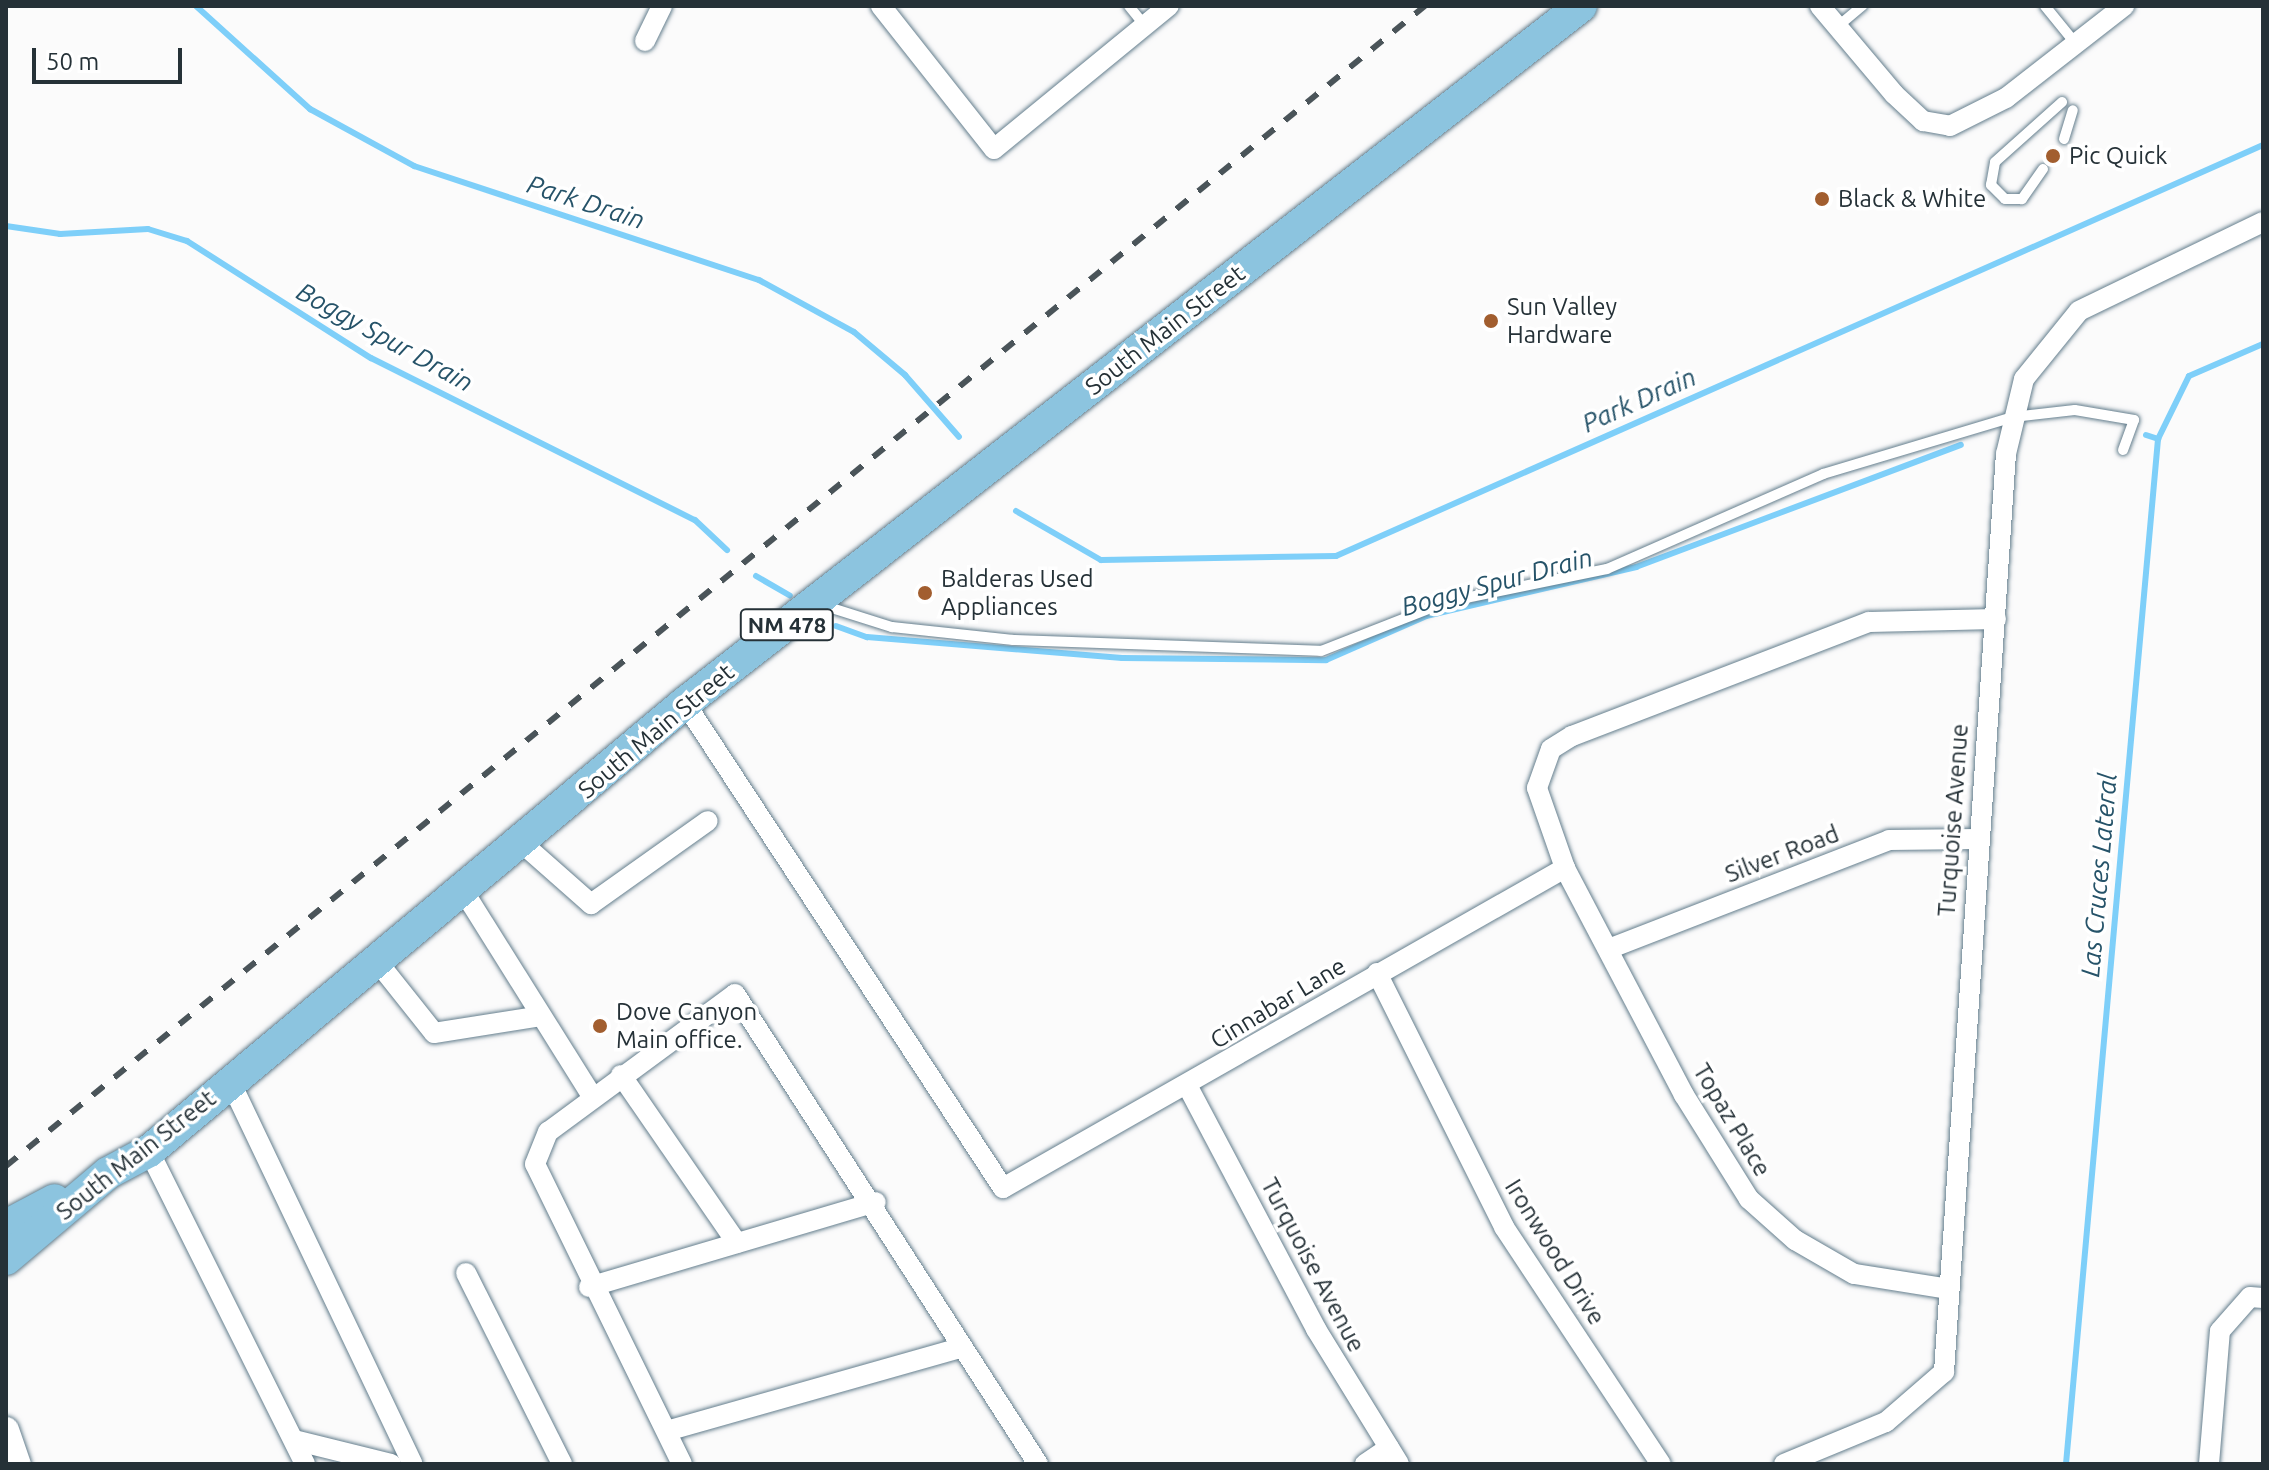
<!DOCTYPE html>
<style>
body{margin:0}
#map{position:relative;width:2269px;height:1470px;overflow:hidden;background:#fbfbfb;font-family:Ubuntu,sans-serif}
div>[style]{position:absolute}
.stream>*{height:6px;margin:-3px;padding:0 3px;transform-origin:3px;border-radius:3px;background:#7ecff9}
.roads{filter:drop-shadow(0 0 2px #647e8d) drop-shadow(0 0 2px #647e8d)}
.service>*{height:10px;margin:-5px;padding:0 5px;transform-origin:5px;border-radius:5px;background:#fff}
.minor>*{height:20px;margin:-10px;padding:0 10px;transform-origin:10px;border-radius:10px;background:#fff}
.tertiary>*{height:26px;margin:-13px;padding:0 13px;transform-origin:13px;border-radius:13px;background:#fff}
.primary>*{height:32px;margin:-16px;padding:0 16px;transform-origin:16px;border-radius:16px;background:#8cc4df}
.rail>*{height:6px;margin-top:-3px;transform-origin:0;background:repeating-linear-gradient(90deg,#4a5459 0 14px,transparent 0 28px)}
.dots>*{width:22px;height:22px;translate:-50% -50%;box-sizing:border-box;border:4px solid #fff;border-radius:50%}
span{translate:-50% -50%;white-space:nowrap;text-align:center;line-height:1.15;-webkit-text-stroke:7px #fff;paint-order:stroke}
.shield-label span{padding:2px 6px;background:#fff;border:2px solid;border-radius:6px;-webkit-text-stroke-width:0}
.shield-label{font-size:22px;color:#253137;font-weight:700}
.poi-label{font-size:24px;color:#253137}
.left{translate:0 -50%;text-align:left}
.street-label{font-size:24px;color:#253137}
.water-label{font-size:26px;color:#265369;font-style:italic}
.frame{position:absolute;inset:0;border:8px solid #253137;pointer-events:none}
.scale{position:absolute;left:32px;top:48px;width:150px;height:36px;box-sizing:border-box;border:4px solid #253137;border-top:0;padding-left:10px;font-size:24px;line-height:28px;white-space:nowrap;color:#253137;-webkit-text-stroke:6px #fff;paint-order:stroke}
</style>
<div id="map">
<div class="stream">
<i style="left:196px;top:6px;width:154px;rotate:42.1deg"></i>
<i style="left:310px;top:109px;width:119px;rotate:28.7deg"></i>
<i style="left:414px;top:166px;width:363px;rotate:18.3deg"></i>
<i style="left:759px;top:280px;width:108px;rotate:28.7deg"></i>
<i style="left:854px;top:332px;width:67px;rotate:40.1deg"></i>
<i style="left:905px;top:375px;width:82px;rotate:48.9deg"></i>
<i style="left:6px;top:226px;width:55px;rotate:8.4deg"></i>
<i style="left:60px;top:234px;width:88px;rotate:-3.3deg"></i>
<i style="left:148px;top:229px;width:41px;rotate:17.1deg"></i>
<i style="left:187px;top:241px;width:218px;rotate:32.5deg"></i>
<i style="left:371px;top:358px;width:362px;rotate:26.6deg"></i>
<i style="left:695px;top:520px;width:44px;rotate:43.2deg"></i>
<i style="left:2146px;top:435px;width:13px;rotate:18deg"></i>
<i style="left:1016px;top:511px;width:98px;rotate:30deg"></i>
<i style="left:1101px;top:560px;width:235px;rotate:-1deg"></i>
<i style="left:1336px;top:556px;width:1014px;rotate:-23.91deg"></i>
<i style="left:756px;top:576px;width:39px;rotate:30deg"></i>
<i style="left:836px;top:626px;width:33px;rotate:20deg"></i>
<i style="left:867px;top:637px;width:256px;rotate:4.7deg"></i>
<i style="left:1122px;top:658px;width:204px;rotate:0.6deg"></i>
<i style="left:1326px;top:660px;width:109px;rotate:-23.7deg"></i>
<i style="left:1426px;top:616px;width:216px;rotate:-13.1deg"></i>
<i style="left:1636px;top:567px;width:347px;rotate:-20.6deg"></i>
<i style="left:2066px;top:1464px;width:1029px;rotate:-84.87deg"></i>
<i style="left:2158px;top:439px;width:70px;rotate:-63.8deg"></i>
<i style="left:2189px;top:376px;width:81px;rotate:-23.4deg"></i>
</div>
<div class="roads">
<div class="service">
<i style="left:1129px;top:6px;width:26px;rotate:51deg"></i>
<i style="left:2045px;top:6px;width:49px;rotate:50.8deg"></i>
<i style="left:1837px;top:27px;width:33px;rotate:-40deg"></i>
<i style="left:2064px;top:139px;width:30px;rotate:-73deg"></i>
<i style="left:2043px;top:169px;width:37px;rotate:125deg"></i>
<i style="left:2022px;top:199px;width:17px;rotate:180deg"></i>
<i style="left:2005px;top:199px;width:20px;rotate:-135deg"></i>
<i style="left:1991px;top:185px;width:23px;rotate:-80deg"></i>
<i style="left:1995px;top:162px;width:90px;rotate:-41.8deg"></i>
<i style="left:819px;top:604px;width:77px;rotate:17.5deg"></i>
<i style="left:892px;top:627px;width:122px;rotate:6.1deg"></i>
<i style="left:1013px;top:640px;width:308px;rotate:2deg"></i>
<i style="left:1321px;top:651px;width:134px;rotate:-21.4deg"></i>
<i style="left:1446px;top:602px;width:164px;rotate:-11.6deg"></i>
<i style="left:1607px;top:569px;width:236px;rotate:-23.7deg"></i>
<i style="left:1823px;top:474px;width:198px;rotate:-16.7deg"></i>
<i style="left:2013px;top:417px;width:62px;rotate:-6.4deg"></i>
<i style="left:2075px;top:410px;width:60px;rotate:9.6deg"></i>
<i style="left:2134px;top:420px;width:32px;rotate:110deg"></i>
</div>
<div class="minor">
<i style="left:881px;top:6px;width:182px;rotate:51.7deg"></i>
<i style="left:994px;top:149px;width:226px;rotate:-39.3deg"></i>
<i style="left:1820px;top:6px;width:115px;rotate:49.9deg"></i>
<i style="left:1894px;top:94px;width:40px;rotate:43deg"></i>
<i style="left:1923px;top:121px;width:27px;rotate:10deg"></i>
<i style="left:1950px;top:126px;width:63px;rotate:-26.6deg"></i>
<i style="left:2006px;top:98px;width:150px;rotate:-37.9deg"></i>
<i style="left:645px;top:41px;width:39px;rotate:-64deg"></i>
<i style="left:685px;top:703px;width:580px;rotate:56.75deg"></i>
<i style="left:1003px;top:1188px;width:647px;rotate:-29.66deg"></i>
<i style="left:523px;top:844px;width:91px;rotate:41.4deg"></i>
<i style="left:591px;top:904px;width:143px;rotate:-35.4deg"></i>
<i style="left:464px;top:892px;width:243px;rotate:57.9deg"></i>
<i style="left:1611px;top:948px;width:298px;rotate:-21.2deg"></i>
<i style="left:1889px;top:840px;width:88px;rotate:-0.7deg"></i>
<i style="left:376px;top:960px;width:93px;rotate:51.5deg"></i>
<i style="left:434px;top:1033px;width:108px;rotate:-9deg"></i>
<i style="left:1377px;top:973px;width:284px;rotate:63.4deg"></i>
<i style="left:1504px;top:1227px;width:284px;rotate:56.5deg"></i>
<i style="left:621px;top:1075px;width:204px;rotate:55.4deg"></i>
<i style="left:230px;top:1081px;width:424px;rotate:64.5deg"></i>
<i style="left:1188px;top:1087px;width:274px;rotate:62.1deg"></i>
<i style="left:1316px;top:1329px;width:158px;rotate:58.4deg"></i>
<i style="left:149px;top:1151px;width:350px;rotate:63.5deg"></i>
<i style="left:466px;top:1273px;width:214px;rotate:63.3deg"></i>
<i style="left:589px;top:1287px;width:299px;rotate:-16.5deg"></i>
<i style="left:1949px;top:1289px;width:96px;rotate:-171deg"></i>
<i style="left:1854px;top:1274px;width:68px;rotate:-150deg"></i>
<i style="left:1795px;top:1240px;width:62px;rotate:-138.3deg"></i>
<i style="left:1749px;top:1199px;width:123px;rotate:-122deg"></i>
<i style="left:1684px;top:1095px;width:256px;rotate:-117.7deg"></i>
<i style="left:1565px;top:868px;width:85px;rotate:-109.3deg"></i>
<i style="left:1537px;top:788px;width:41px;rotate:-70.3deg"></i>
<i style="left:1551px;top:749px;width:25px;rotate:-32deg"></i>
<i style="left:1572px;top:736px;width:318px;rotate:-21deg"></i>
<i style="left:1869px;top:622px;width:127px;rotate:-1.4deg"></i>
<i style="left:667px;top:1431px;width:305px;rotate:-15.8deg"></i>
<i style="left:294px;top:1440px;width:100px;rotate:13.9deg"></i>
<i style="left:682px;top:1464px;width:334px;rotate:-116.1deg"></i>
<i style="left:535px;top:1164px;width:35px;rotate:-68deg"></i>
<i style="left:548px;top:1132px;width:232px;rotate:-36.4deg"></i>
<i style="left:735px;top:994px;width:559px;rotate:57.19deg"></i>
<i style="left:1365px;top:1464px;width:29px;rotate:-34deg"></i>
<i style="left:1784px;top:1464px;width:110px;rotate:-22.4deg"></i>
<i style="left:1886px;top:1422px;width:77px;rotate:-40.8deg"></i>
<i style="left:1944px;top:1372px;width:920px;rotate:-86.14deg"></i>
<i style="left:2006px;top:454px;width:77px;rotate:-76.5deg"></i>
<i style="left:2024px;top:379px;width:87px;rotate:-51deg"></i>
<i style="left:2079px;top:311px;width:204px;rotate:-25.8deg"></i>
<i style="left:2209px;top:1464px;width:133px;rotate:-85.3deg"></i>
<i style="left:2220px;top:1331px;width:45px;rotate:-48.6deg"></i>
<i style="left:2250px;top:1297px;width:13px;rotate:4deg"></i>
</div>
<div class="tertiary">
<i style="left:6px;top:1430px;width:36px;rotate:71deg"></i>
</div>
<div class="primary">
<i style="left:6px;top:1226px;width:55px;rotate:-28deg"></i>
<i style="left:6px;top:1259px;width:133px;rotate:-40.1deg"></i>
<i style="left:108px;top:1173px;width:47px;rotate:-28.2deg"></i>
<i style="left:149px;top:1151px;width:699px;rotate:-39.89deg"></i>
<i style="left:685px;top:703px;width:1135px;rotate:-37.88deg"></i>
</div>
</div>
<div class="rail">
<i style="left:6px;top:1166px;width:1833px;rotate:-39.27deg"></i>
</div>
<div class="dots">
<i style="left:2053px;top:156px;background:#a25e2f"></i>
<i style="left:1822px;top:199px;background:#a25e2f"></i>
<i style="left:1491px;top:321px;background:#a25e2f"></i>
<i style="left:925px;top:593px;background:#a25e2f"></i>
<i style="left:600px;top:1026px;background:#a25e2f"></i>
</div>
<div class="shield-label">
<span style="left:787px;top:625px">NM 478</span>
</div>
<div class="poi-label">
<span class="left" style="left:2069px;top:156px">Pic Quick</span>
<span class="left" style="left:1838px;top:199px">Black &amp; White</span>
<span class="left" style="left:1507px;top:321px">Sun Valley<br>Hardware</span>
<span class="left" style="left:941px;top:593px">Balderas Used<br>Appliances</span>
<span class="left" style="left:616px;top:1026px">Dove Canyon<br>Main office.</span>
</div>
<div class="street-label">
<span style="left:1165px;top:330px;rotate:-38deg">South Main Street</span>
<span style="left:656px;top:731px;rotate:-40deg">South Main Street</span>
<span style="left:1953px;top:820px;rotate:-86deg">Turquoise Avenue</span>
<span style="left:1782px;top:854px;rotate:-21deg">Silver Road</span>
<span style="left:1278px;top:1003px;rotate:-31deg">Cinnabar Lane</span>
<span style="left:1732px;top:1120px;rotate:59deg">Topaz Place</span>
<span style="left:136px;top:1155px;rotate:-38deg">South Main Street</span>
<span style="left:1555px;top:1252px;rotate:58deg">Ironwood Drive</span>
<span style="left:1313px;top:1265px;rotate:62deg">Turquoise Avenue</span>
</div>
<div class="water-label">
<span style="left:586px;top:202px;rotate:18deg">Park Drain</span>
<span style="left:385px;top:337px;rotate:29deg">Boggy Spur Drain</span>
<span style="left:1639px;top:400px;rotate:-24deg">Park Drain</span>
<span style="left:1497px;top:582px;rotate:-15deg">Boggy Spur Drain</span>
<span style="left:2099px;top:875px;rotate:-85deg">Las Cruces Lateral</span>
</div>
<div class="frame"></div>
<div class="scale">50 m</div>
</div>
